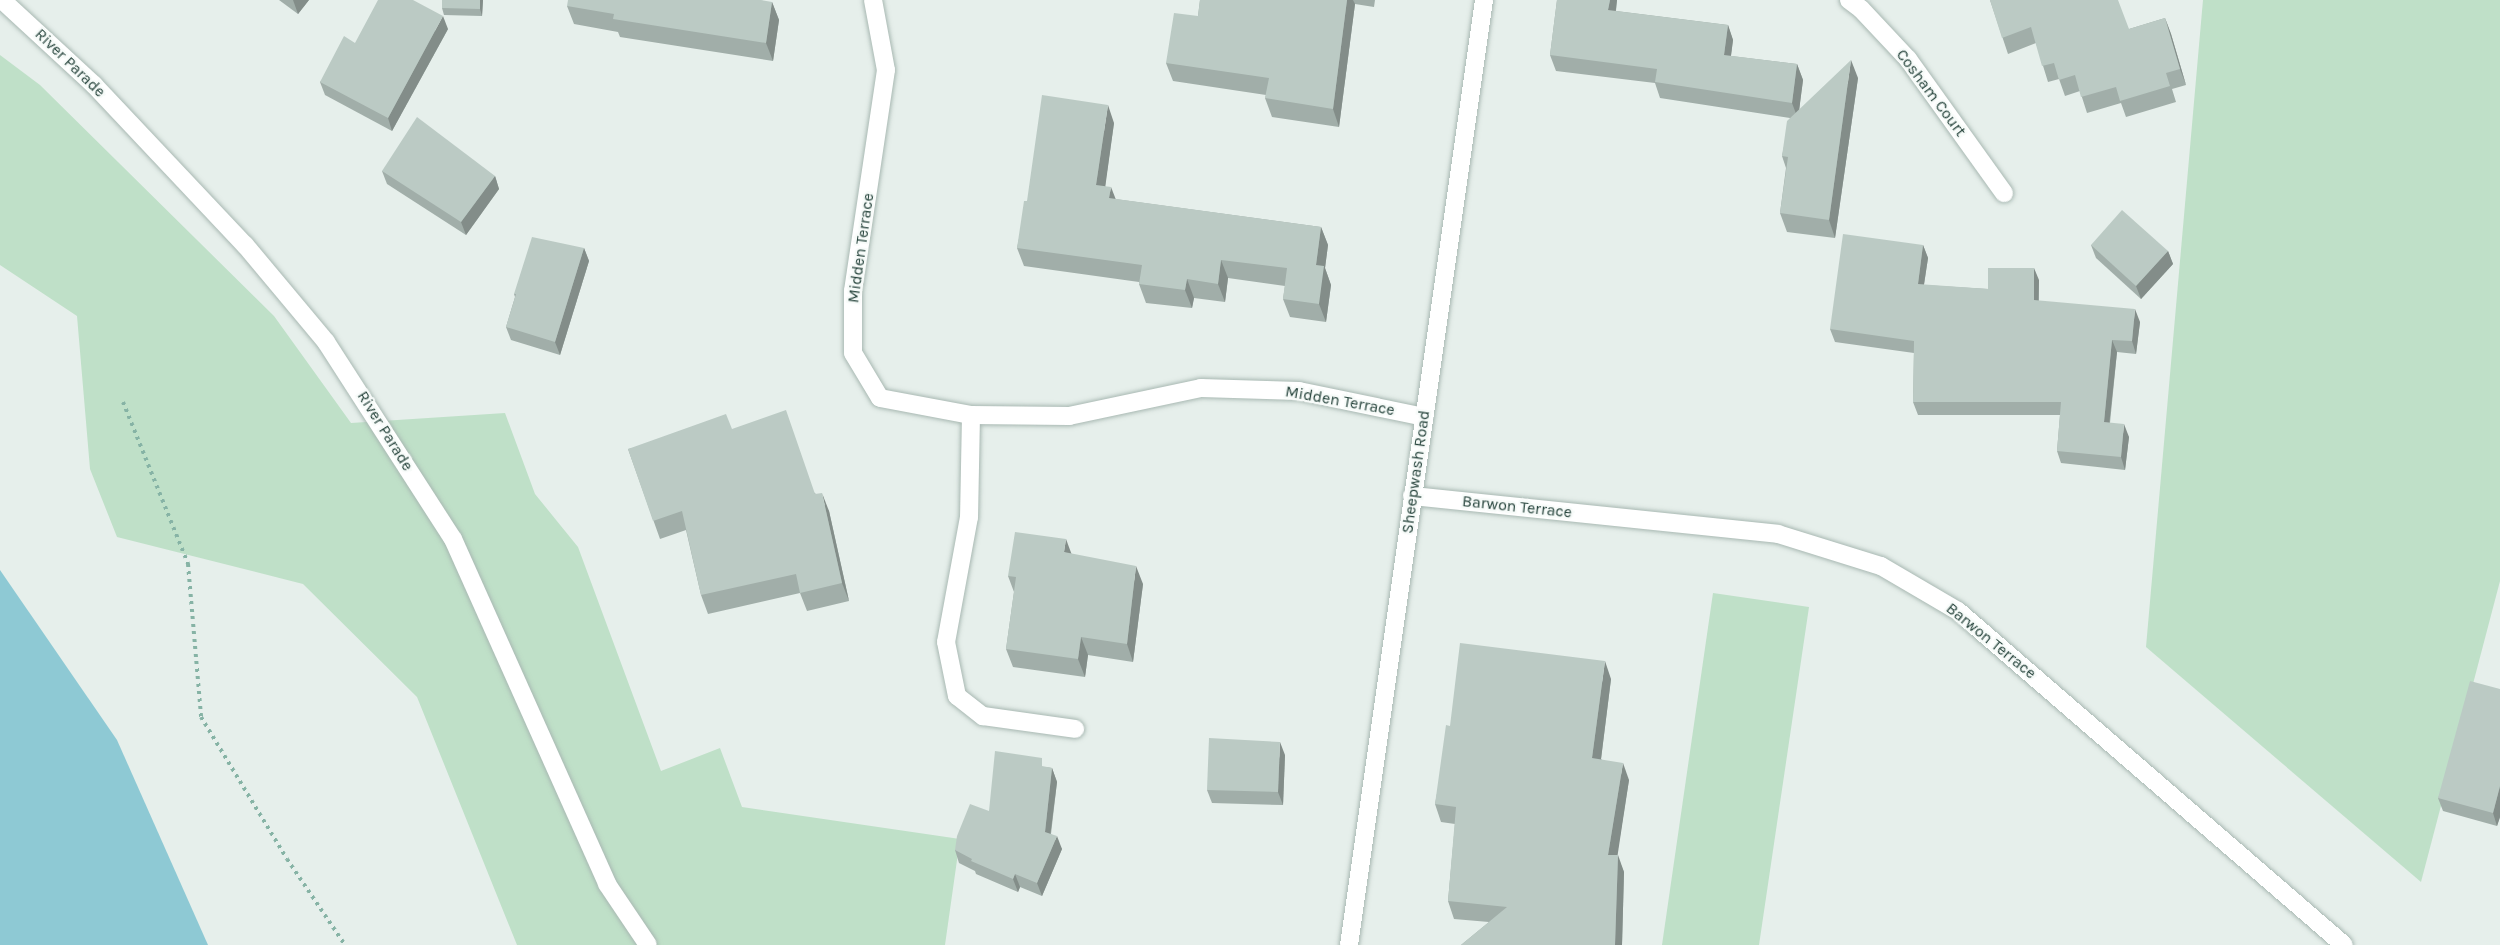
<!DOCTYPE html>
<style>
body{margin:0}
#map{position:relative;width:2500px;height:945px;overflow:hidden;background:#e6efeb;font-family:Karla,sans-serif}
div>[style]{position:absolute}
.green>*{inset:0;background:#bfe0c8}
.water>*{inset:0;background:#8ec9d4}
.path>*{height:4px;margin-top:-2px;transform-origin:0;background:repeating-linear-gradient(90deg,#86b3a5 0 3px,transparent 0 7.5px)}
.roads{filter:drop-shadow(0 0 2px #a8b8b2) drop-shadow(0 0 2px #a8b8b2)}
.street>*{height:18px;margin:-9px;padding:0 9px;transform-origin:9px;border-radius:9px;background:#fff}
.wall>*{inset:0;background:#a1aea9}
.shaded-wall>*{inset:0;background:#838d89}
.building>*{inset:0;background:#bbcac4}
span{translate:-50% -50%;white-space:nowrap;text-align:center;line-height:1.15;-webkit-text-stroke:4.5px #f7fbf9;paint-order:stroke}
.street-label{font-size:16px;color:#24423a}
</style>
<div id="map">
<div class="green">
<i style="clip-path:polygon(2203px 0,2500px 0,2500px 581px,2421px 882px,2146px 647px)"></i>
<i style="clip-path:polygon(0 55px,40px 85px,274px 316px,351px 423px,505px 413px,535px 494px,578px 547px,661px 771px,720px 748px,742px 807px,960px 839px,945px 945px,517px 945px,417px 697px,303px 584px,117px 537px,90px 469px,77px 316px,0 265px)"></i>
<i style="clip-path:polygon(1713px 593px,1809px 607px,1759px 945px,1662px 945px)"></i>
</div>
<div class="water">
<i style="clip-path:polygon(0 570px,117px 740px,208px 945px,0 945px)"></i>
</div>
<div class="path">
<i style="left:123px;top:402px;width:175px;rotate:68.1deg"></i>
<i style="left:188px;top:564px;width:154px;rotate:85.1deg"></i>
<i style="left:201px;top:717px;width:166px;rotate:58.8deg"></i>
<i style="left:287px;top:859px;width:104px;rotate:56deg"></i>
</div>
<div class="roads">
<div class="street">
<i style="left:2px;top:0;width:125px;rotate:42.7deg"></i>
<i style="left:94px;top:85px;width:220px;rotate:46.7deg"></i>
<i style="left:245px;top:245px;width:126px;rotate:50.1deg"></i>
<i style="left:326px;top:342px;width:234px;rotate:57.2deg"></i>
<i style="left:453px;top:539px;width:378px;rotate:65.9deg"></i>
<i style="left:607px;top:884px;width:73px;rotate:56.1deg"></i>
<i style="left:873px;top:0;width:71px;rotate:79.5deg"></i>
<i style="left:886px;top:70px;width:223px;rotate:98.5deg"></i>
<i style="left:853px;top:291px;width:62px;rotate:90deg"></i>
<i style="left:853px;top:353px;width:52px;rotate:59deg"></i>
<i style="left:880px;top:398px;width:93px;rotate:10.6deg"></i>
<i style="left:971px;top:415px;width:98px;rotate:0.6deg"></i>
<i style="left:1069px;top:416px;width:135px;rotate:-12deg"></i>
<i style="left:1201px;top:388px;width:98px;rotate:1.8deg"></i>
<i style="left:1299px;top:391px;width:128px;rotate:11.7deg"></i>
<i style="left:1849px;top:0;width:15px;rotate:37deg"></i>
<i style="left:1861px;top:9px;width:69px;rotate:46.8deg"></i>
<i style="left:1908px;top:59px;width:165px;rotate:54.4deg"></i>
<i style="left:971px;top:415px;width:102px;rotate:91.1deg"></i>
<i style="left:969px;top:517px;width:127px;rotate:100.4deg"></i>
<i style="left:946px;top:642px;width:55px;rotate:78.5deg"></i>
<i style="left:957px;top:696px;width:33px;rotate:38deg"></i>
<i style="left:983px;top:716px;width:93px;rotate:8deg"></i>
<i style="left:1412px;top:496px;width:368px;rotate:5.9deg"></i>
<i style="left:1778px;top:534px;width:108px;rotate:17.3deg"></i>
<i style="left:1881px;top:566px;width:89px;rotate:30.3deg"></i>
<i style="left:1958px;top:611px;width:510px;rotate:40.87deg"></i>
<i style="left:1349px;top:945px;width:955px;rotate:-81.87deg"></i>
</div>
</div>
<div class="wall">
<i style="clip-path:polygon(279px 0,309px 0,298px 14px)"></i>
<i style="clip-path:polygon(442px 0,483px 0,482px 16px,444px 15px,442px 8px)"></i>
<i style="clip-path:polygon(1200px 0,1375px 0,1374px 7px,1355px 4px,1339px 127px,1272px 117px,1265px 98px,1266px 95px,1173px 81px,1166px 63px,1198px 16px)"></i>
<i style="clip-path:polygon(1557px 0,1617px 0,1616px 11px,1728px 25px,1733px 40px,1731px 56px,1797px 64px,1803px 80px,1799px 110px,1858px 78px,1835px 238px,1787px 232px,1780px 213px,1786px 168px,1782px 156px,1790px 118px,1660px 98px,1655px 83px,1556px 71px,1550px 55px)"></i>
<i style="clip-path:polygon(1990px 0,2129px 29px,2165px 18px,2171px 34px,2186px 85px,2172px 89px,2176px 102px,2126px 117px,2121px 103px,2087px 113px,2080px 91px,2065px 96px,2059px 79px,2048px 82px,2036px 43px,2008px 54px)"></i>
<i style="clip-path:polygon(772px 2px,779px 20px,773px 61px,620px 37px,618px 32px,574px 24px,567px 6px)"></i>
<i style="clip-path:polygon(448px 29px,392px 131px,325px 95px,320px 82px,355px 43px)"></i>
<i style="clip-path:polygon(1114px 123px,1105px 186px,1115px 199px,1321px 227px,1328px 245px,1325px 268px,1331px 285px,1326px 322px,1290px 317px,1283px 299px,1285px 286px,1228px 278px,1225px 302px,1194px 298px,1192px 308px,1146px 303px,1139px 284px,1139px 282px,1024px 266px,1017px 248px,1027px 201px)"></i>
<i style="clip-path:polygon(382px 171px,495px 176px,499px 189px,466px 235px,387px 184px)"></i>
<i style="clip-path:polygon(1923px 245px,1928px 258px,1924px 285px,1988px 289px,2039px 280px,2039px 301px,2140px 322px,2136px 354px,2117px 352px,2110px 423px,2129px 437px,2125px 470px,2061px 463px,2057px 451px,2060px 415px,1918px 415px,1913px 402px,1914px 353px,1835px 342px,1830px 329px)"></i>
<i style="clip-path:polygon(2091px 245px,2168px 251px,2173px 264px,2141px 299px,2096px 258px)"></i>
<i style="clip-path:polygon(584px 248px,589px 261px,560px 355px,511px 340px,506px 327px,515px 297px,514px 294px)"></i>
<i style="clip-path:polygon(732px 429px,816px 494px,829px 511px,849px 601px,807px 611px,800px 593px,708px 614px,701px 595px,686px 530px,660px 539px,628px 449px)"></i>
<i style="clip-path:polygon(1071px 554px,1143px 584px,1133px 662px,1088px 655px,1085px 677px,1013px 667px,1006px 649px,1014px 592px,1008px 576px)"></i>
<i style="clip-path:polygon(1611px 679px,1601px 759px,1629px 780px,1617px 855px,1624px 872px,1622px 945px,1461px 945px,1489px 922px,1454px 919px,1448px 901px,1455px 824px,1441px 822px,1435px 804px,1450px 726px)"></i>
<i style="clip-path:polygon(2500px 689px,2500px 817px,2497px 826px,2443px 811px,2438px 798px)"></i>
<i style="clip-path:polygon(1285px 755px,1283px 805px,1212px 803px,1207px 790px)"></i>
<i style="clip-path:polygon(1046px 767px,1052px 768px,1057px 782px,1051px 834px,1062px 849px,1042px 896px,1020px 887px,1018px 892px,976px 874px,975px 871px,959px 863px,955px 850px,989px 811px)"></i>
</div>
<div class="shaded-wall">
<i style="clip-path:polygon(293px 0,309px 0,298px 14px)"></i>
<i style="clip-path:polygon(480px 0,483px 0,482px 16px,480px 9px)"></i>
<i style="clip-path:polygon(1347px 0,1353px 0,1355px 4px,1339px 127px,1333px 109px)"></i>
<i style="clip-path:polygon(1610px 0,1617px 0,1614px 25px,1608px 10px)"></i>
<i style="clip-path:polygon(772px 2px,779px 20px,773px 61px,766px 43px)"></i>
<i style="clip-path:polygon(443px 16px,448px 29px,392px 131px,388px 118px)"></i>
<i style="clip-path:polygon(2165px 18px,2171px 34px,2186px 85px,2180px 69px)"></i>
<i style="clip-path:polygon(1728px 25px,1733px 40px,1729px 70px,1724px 55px)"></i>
<i style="clip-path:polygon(1851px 60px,1858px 78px,1835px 238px,1829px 220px)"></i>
<i style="clip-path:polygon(1797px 64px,1803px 80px,1798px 119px,1792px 103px)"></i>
<i style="clip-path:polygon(1108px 105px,1114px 123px,1103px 203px,1096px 185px)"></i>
<i style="clip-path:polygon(495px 176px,499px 189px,466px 235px,461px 222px)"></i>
<i style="clip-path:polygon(1111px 187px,1118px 205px,1109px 198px)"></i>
<i style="clip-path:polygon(1321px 227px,1328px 245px,1325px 268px,1331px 285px,1326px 322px,1319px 304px,1316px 265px)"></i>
<i style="clip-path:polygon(1923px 245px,1928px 258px,1922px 297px,1918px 284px)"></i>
<i style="clip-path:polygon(584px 248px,589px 261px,560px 355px,555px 342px)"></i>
<i style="clip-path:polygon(2168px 251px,2173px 264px,2141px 299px,2136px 286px)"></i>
<i style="clip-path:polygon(1221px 260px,1228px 278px,1225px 302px,1218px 284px)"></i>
<i style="clip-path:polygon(2034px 268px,2039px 280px,2038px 313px,2034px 300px)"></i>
<i style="clip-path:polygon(1187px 279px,1194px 298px,1192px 308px,1185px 290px)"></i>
<i style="clip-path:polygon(2135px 309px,2140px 322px,2136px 354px,2132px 341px)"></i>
<i style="clip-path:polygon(2112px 340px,2117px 352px,2108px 435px,2104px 422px)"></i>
<i style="clip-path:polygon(2124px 424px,2129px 437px,2125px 470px,2121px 457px)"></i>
<i style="clip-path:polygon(822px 493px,829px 511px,849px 601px,842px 583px)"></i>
<i style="clip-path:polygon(1066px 539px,1073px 558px,1064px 552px)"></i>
<i style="clip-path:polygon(1136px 566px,1143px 584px,1133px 662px,1127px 644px)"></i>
<i style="clip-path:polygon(1081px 637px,1088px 655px,1085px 677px,1078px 659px)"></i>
<i style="clip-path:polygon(1605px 661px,1611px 679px,1599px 775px,1592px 758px)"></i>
<i style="clip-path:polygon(1280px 742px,1285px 755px,1283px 805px,1278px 792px)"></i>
<i style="clip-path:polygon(1623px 763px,1629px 780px,1615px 872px,1608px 855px)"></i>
<i style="clip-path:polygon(1052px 768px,1057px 782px,1049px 845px,1045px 832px)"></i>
<i style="clip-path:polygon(2500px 786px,2500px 817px,2497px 826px,2493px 813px)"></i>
<i style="clip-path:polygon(1057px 836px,1062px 849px,1042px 896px,1037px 883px)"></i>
<i style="clip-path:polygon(1618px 855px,1624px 872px,1622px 945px,1615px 945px)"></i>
<i style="clip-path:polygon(1015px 874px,1020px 887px,1018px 892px,1013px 879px)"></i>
</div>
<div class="building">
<i style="clip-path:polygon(378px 0,413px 0,443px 16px,388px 118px,320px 82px,344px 36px,355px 43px)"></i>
<i style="clip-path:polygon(442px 0,480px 0,480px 9px,442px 8px)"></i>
<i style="clip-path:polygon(568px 0,761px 0,772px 2px,766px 43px,613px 19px,614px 14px,567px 6px)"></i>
<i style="clip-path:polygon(1200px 0,1347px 0,1333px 109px,1265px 98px,1269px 78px,1166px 63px,1174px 13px,1198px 16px)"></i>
<i style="clip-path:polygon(1557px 0,1610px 0,1608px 10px,1728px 25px,1724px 55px,1797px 64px,1792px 103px,1655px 82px,1657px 69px,1550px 55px)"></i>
<i style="clip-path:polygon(1990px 0,2118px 0,2129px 29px,2165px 18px,2180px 69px,2166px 73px,2170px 86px,2120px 101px,2116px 87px,2081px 97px,2075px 75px,2059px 80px,2054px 63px,2042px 66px,2031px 27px,2002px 38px)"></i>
<i style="clip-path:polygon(1851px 60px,1829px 220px,1780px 213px,1788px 157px,1782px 156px,1787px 121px)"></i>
<i style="clip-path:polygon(1042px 95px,1108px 105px,1096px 185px,1111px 187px,1109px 198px,1321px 227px,1316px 265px,1324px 266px,1319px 304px,1283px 299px,1287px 268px,1221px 260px,1218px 284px,1187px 279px,1185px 290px,1139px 284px,1142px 265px,1017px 248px,1024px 201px,1027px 201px)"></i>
<i style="clip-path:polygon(417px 117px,495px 176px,461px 222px,382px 171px)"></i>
<i style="clip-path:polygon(2122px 210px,2168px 251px,2136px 286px,2091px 245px)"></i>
<i style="clip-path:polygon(1843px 234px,1923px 245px,1918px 284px,1988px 289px,1988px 268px,2034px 268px,2034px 300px,2135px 309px,2132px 341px,2112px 340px,2104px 422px,2124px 424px,2121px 457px,2057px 451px,2061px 402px,1913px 402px,1914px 341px,1830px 329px)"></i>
<i style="clip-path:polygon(532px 237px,584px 248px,555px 342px,506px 327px,516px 294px,514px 294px)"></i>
<i style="clip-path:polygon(786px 410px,815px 494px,822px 493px,842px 583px,800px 593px,796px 574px,701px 595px,682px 511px,653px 521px,628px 449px,726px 414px,732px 429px)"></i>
<i style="clip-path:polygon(1015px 532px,1066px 539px,1064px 552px,1136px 566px,1127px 644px,1081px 637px,1078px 659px,1006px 649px,1016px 577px,1008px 576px)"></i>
<i style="clip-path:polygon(1460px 643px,1605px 661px,1592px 758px,1623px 763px,1608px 855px,1618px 855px,1615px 945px,1461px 945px,1507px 907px,1448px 901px,1456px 807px,1435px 804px,1446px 725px,1450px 726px)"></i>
<i style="clip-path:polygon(2470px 681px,2500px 689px,2500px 786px,2493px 813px,2438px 798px)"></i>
<i style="clip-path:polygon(1209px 738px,1280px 742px,1278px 792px,1207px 790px)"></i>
<i style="clip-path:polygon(995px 751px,1042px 758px,1042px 766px,1052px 768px,1045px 832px,1057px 836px,1037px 883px,1015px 874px,1013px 879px,971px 861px,972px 859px,955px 850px,957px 836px,970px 804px,989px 811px)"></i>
</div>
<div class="street-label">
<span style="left:70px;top:63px;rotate:44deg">River Parade</span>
<span style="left:1931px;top:93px;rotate:53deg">Cosham Court</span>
<span style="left:861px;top:248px;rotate:-82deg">Midden Terrace</span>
<span style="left:1340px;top:401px;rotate:10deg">Midden Terrace</span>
<span style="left:385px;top:431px;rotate:58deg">River Parade</span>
<span style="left:1416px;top:472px;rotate:-82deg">Sheepwash Road</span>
<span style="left:1517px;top:507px;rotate:6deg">Barwon Terrace</span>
<span style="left:1991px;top:641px;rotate:39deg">Barwon Terrace</span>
</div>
</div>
